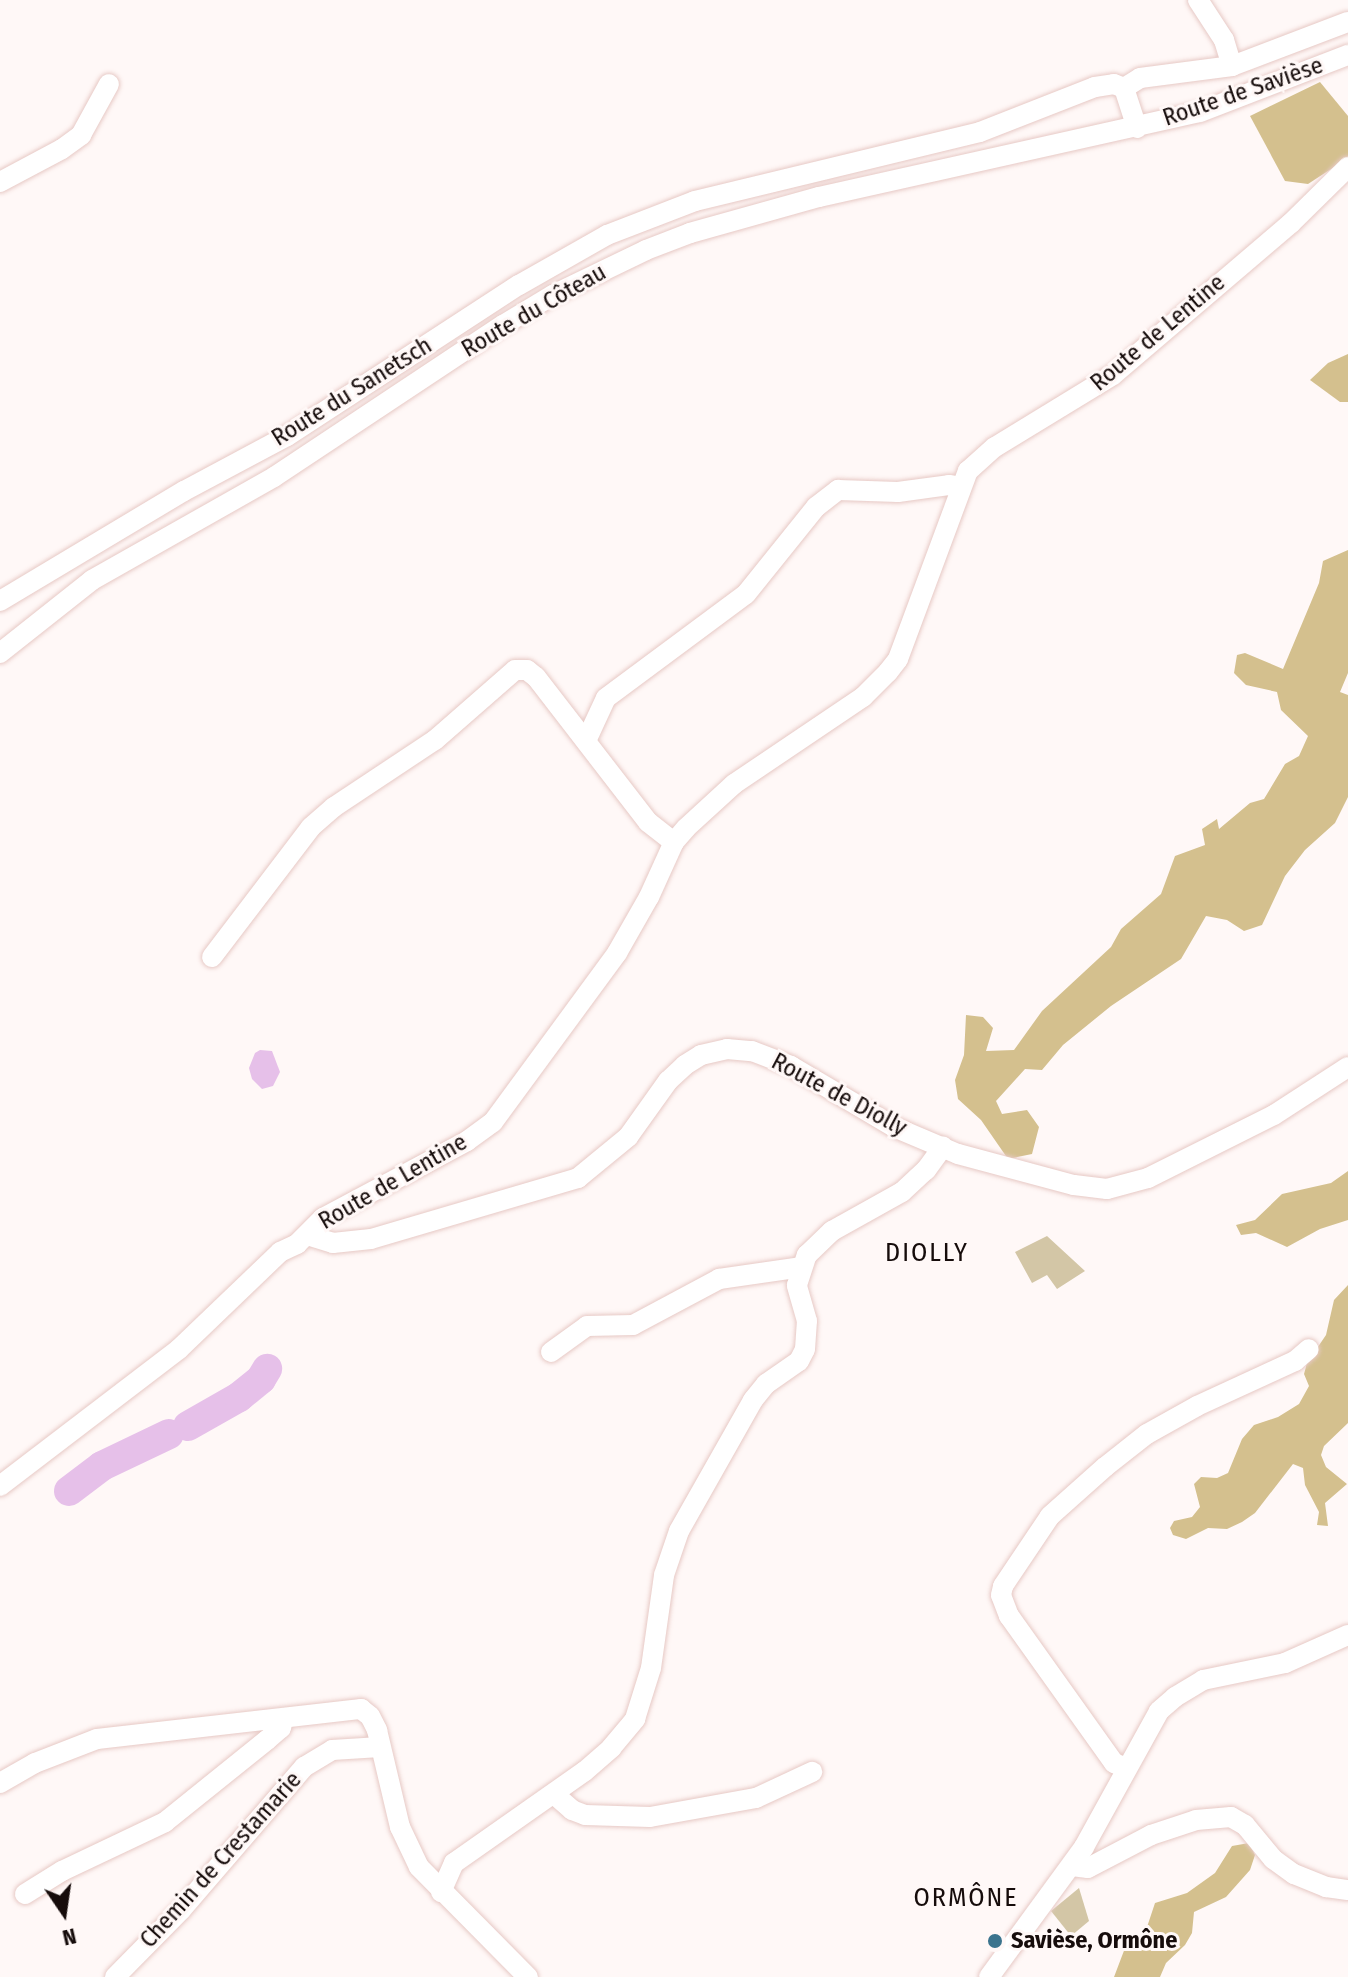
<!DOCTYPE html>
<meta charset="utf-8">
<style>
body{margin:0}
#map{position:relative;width:1348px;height:1977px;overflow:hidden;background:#fff8f7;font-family:"Fira Sans Condensed",sans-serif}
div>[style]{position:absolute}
.green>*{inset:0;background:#d3c6a6}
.forest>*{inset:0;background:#d4c08e}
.water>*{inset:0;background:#e6c0e9}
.river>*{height:30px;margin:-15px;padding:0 15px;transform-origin:15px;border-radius:15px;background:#e6c0e9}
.roads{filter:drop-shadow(0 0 2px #e7c9c5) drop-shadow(0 0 2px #e7c9c5)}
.minor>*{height:20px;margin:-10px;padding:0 10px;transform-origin:10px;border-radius:10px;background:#fff}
.dots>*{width:22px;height:22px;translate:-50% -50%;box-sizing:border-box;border:4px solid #fff8f7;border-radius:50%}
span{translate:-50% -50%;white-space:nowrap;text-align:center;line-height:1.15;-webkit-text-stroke:6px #fff8f7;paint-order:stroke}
.street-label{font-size:24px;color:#160c0b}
.poi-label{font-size:24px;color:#160c0b;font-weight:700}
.left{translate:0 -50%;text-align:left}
.neighbourhood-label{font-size:26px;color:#160c0b;letter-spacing:2px}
.north{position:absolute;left:24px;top:1873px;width:80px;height:80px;-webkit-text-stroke:6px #fff8f7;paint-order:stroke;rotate:167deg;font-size:22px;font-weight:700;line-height:32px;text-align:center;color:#160c0b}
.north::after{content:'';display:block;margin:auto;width:28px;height:36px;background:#160c0b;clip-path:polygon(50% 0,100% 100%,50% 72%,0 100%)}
</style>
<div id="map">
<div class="green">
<i style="clip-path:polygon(1047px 1236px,1085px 1271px,1057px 1289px,1047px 1275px,1032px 1283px,1015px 1252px)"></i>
<i style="clip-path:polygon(1079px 1888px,1089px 1921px,1071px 1936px,1051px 1911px)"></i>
</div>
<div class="forest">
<i style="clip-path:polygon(1320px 82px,1348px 116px,1348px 158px,1308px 184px,1285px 181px,1250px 116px)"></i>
<i style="clip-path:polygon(1348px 354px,1348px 402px,1340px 402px,1310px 380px,1328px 363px)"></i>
<i style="clip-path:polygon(1348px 550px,1348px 673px,1340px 692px,1348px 695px,1348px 797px,1335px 823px,1305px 850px,1285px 876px,1262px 925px,1244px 931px,1227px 920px,1206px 916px,1181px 959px,1111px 1006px,1063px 1045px,1042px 1070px,1025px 1069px,996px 1101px,1002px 1114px,1027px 1110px,1039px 1127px,1032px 1154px,1008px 1159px,981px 1120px,958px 1099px,955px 1080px,964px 1055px,966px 1015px,983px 1017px,993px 1028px,986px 1051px,1014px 1050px,1042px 1011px,1111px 947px,1121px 929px,1161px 894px,1175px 856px,1205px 845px,1202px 829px,1217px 819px,1219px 829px,1250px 803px,1264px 799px,1285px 764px,1299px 756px,1308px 736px,1281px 710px,1277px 692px,1246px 685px,1234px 673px,1237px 655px,1245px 653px,1283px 669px,1319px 583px,1323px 561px)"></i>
<i style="clip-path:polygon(1348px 1171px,1348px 1220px,1320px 1229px,1287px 1247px,1256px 1233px,1241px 1235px,1236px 1225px,1255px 1220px,1282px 1194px,1331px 1183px)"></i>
<i style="clip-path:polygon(1348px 1285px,1348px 1423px,1324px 1446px,1321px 1455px,1326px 1467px,1347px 1484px,1325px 1503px,1328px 1526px,1317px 1525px,1319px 1512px,1305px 1485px,1303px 1468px,1293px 1464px,1255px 1513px,1242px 1522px,1227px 1529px,1208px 1528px,1186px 1539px,1173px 1535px,1170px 1528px,1174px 1521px,1192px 1517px,1200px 1507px,1194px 1484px,1201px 1477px,1217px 1478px,1228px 1473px,1242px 1439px,1254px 1425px,1278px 1417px,1299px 1404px,1309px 1386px,1304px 1374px,1307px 1363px,1326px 1335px,1334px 1300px)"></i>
<i style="clip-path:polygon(1249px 1843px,1255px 1855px,1250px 1870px,1226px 1897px,1194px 1912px,1192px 1933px,1185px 1945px,1166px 1963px,1160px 1977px,1114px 1977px,1125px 1948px,1144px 1936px,1155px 1903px,1187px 1893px,1215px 1873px,1232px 1846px)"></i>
</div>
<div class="water">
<i style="clip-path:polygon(260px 1050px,272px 1051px,280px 1072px,273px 1086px,262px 1089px,252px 1079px,249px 1068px,255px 1053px)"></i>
</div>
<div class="river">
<i style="left:188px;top:1426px;width:59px;rotate:-29.6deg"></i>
<i style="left:239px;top:1397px;width:28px;rotate:-39deg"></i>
<i style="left:261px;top:1379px;width:12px;rotate:-59deg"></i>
<i style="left:69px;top:1491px;width:41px;rotate:-37.1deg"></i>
<i style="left:102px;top:1466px;width:74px;rotate:-25.5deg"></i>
</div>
<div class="roads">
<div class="minor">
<i style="left:1198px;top:0;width:48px;rotate:57deg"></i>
<i style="left:1224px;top:40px;width:27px;rotate:73deg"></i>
<i style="left:1124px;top:88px;width:19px;rotate:-32deg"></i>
<i style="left:1140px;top:78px;width:93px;rotate:-7.4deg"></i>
<i style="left:1232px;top:66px;width:124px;rotate:-20.8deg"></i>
<i style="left:1124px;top:88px;width:42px;rotate:72deg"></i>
<i style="left:0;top:182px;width:70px;rotate:-28deg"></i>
<i style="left:62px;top:149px;width:24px;rotate:-36deg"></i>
<i style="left:81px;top:135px;width:58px;rotate:-61.2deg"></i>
<i style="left:0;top:601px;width:214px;rotate:-30.9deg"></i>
<i style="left:184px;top:491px;width:117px;rotate:-28.1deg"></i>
<i style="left:287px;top:436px;width:277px;rotate:-33.1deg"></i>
<i style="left:519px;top:285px;width:101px;rotate:-29.6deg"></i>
<i style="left:607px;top:235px;width:94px;rotate:-21.1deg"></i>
<i style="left:695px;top:201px;width:293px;rotate:-13.6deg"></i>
<i style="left:980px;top:132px;width:123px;rotate:-21.4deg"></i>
<i style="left:1095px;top:87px;width:19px;rotate:-9deg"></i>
<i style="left:1114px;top:84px;width:11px;rotate:22deg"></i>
<i style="left:0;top:653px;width:117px;rotate:-38.4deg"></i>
<i style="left:92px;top:580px;width:209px;rotate:-29.5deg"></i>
<i style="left:274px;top:477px;width:275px;rotate:-33.6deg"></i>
<i style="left:503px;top:325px;width:58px;rotate:-31deg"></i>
<i style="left:553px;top:295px;width:103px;rotate:-25.8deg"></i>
<i style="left:646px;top:250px;width:47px;rotate:-21.1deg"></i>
<i style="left:690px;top:233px;width:134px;rotate:-15.6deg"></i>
<i style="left:819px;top:197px;width:390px;rotate:-12.6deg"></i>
<i style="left:1200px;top:112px;width:159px;rotate:-21.1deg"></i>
<i style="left:586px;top:741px;width:47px;rotate:-65.1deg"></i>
<i style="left:606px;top:698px;width:174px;rotate:-36.6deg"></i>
<i style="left:746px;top:594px;width:112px;rotate:-51.2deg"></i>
<i style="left:816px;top:507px;width:28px;rotate:-38deg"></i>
<i style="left:838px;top:490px;width:60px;rotate:1.9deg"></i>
<i style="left:898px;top:492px;width:51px;rotate:-7.8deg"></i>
<i style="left:949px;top:485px;width:12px;rotate:9deg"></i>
<i style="left:212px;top:957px;width:163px;rotate:-52.7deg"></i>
<i style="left:311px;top:827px;width:30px;rotate:-41deg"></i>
<i style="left:334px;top:807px;width:121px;rotate:-33.6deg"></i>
<i style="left:435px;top:740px;width:106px;rotate:-41.2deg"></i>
<i style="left:515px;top:670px;width:12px"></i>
<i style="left:527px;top:670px;width:11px;rotate:38deg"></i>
<i style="left:536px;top:677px;width:183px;rotate:52.3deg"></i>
<i style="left:648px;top:822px;width:33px;rotate:38deg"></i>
<i style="left:307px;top:1235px;width:27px;rotate:17deg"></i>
<i style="left:333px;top:1243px;width:38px;rotate:-6deg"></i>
<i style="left:371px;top:1239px;width:216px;rotate:-16.4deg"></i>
<i style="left:578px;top:1178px;width:65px;rotate:-39.4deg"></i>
<i style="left:628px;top:1137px;width:69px;rotate:-54.5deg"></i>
<i style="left:668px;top:1081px;width:23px;rotate:-43deg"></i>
<i style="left:685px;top:1065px;width:19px;rotate:-32deg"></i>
<i style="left:701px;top:1055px;width:27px;rotate:-13deg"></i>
<i style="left:727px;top:1049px;width:25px;rotate:5deg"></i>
<i style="left:752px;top:1051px;width:42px;rotate:21deg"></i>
<i style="left:791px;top:1066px;width:120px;rotate:30.6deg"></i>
<i style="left:894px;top:1127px;width:69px;rotate:22.9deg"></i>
<i style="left:958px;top:1154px;width:120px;rotate:15deg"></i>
<i style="left:1074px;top:1185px;width:33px;rotate:7deg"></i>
<i style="left:1107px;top:1189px;width:42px;rotate:-15deg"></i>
<i style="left:1148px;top:1178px;width:141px;rotate:-26.6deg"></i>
<i style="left:1274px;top:1115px;width:88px;rotate:-33deg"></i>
<i style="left:551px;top:1352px;width:44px;rotate:-35.8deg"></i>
<i style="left:587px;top:1326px;width:46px;rotate:-1.2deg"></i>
<i style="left:633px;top:1325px;width:98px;rotate:-28.1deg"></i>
<i style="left:719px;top:1279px;width:84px;rotate:-8.2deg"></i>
<i style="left:0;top:1486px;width:225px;rotate:-37.4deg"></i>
<i style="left:179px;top:1349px;width:140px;rotate:-43.8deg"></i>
<i style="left:280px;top:1252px;width:19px;rotate:-25deg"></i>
<i style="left:297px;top:1244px;width:37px;rotate:-45deg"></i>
<i style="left:323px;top:1218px;width:163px;rotate:-28.1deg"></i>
<i style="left:467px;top:1141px;width:32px;rotate:-36deg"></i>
<i style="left:493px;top:1122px;width:210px;rotate:-53.7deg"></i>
<i style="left:617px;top:953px;width:64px;rotate:-60.3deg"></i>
<i style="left:649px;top:897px;width:60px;rotate:-65.6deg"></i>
<i style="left:674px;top:842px;width:18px;rotate:-49deg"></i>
<i style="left:686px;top:828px;width:65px;rotate:-42.5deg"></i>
<i style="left:734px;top:784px;width:156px;rotate:-34deg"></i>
<i style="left:863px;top:697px;width:35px;rotate:-45deg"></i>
<i style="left:888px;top:672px;width:16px;rotate:-52deg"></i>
<i style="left:898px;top:659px;width:201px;rotate:-69.6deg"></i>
<i style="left:968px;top:471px;width:36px;rotate:-42deg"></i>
<i style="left:995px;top:447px;width:138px;rotate:-31.4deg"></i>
<i style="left:1113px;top:375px;width:234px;rotate:-40.5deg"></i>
<i style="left:1291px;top:223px;width:80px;rotate:-44.5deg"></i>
<i style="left:1126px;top:1768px;width:13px;rotate:-157deg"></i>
<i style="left:1114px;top:1763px;width:181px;rotate:-125.5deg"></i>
<i style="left:1009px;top:1616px;width:22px;rotate:-111deg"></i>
<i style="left:1001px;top:1595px;width:9px;rotate:-77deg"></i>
<i style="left:1003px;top:1586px;width:84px;rotate:-56.1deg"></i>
<i style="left:1050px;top:1516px;width:74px;rotate:-41.7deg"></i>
<i style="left:1105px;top:1467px;width:53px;rotate:-38.2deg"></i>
<i style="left:1147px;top:1434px;width:57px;rotate:-29.2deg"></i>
<i style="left:1197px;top:1406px;width:108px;rotate:-24.7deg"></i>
<i style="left:1295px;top:1361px;width:18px;rotate:-41deg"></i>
<i style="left:0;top:1783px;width:40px;rotate:-29.7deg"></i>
<i style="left:35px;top:1763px;width:66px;rotate:-21.2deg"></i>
<i style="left:97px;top:1739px;width:266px;rotate:-6.5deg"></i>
<i style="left:361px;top:1709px;width:11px;rotate:38deg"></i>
<i style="left:370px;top:1716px;width:16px;rotate:63deg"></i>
<i style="left:377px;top:1730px;width:100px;rotate:76.7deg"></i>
<i style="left:400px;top:1827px;width:44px;rotate:64.6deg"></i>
<i style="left:419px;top:1867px;width:155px;rotate:45.3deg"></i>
<i style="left:555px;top:1795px;width:23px;rotate:41deg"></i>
<i style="left:572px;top:1810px;width:14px;rotate:21deg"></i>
<i style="left:585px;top:1815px;width:65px;rotate:1.8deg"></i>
<i style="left:650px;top:1817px;width:108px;rotate:-10.2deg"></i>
<i style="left:756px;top:1798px;width:62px;rotate:-24.9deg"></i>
<i style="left:1072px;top:1866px;width:16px;rotate:7deg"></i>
<i style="left:1088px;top:1868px;width:71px;rotate:-27.6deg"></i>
<i style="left:1151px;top:1835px;width:47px;rotate:-18.4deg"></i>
<i style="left:1196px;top:1820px;width:35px;rotate:-5deg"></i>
<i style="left:1231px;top:1817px;width:16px;rotate:30deg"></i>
<i style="left:1245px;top:1825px;width:44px;rotate:50.5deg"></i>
<i style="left:1273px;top:1859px;width:26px;rotate:36deg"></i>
<i style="left:1294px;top:1874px;width:35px;rotate:22deg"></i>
<i style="left:1326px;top:1887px;width:22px;rotate:8deg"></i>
<i style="left:441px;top:1892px;width:32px;rotate:-66deg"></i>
<i style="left:454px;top:1863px;width:160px;rotate:-35.1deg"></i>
<i style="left:585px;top:1771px;width:35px;rotate:-41deg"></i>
<i style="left:611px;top:1748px;width:38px;rotate:-50deg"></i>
<i style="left:635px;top:1719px;width:53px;rotate:-72.6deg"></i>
<i style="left:651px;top:1668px;width:94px;rotate:-82deg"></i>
<i style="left:664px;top:1575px;width:46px;rotate:-71.2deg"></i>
<i style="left:679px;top:1531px;width:150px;rotate:-60.5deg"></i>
<i style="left:753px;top:1400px;width:21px;rotate:-51deg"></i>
<i style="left:766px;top:1384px;width:40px;rotate:-34.9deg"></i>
<i style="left:799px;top:1361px;width:13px;rotate:-63deg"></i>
<i style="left:805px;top:1349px;width:28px;rotate:-86deg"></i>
<i style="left:807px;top:1321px;width:37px;rotate:-106deg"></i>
<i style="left:797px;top:1285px;width:32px;rotate:-72deg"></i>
<i style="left:807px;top:1255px;width:35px;rotate:-44deg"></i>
<i style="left:832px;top:1231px;width:80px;rotate:-29.1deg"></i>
<i style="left:902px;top:1192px;width:33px;rotate:-43deg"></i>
<i style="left:926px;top:1170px;width:29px;rotate:-54deg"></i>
<i style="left:25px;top:1894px;width:44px;rotate:-31.9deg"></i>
<i style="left:62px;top:1871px;width:114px;rotate:-25.4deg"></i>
<i style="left:165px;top:1822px;width:131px;rotate:-38.8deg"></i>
<i style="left:267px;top:1740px;width:18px;rotate:-41deg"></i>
<i style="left:281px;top:1728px;width:9px;rotate:-77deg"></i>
<i style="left:115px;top:1977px;width:94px;rotate:-45.4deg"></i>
<i style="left:181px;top:1910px;width:189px;rotate:-49.3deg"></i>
<i style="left:304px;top:1767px;width:33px;rotate:-31deg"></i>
<i style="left:332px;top:1750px;width:48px;rotate:-3.6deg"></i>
<i style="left:989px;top:1977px;width:161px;rotate:-53.8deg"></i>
<i style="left:1084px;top:1847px;width:155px;rotate:-61.1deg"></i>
<i style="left:1159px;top:1711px;width:21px;rotate:-41deg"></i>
<i style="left:1175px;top:1697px;width:33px;rotate:-31deg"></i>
<i style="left:1203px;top:1680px;width:84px;rotate:-11.7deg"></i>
<i style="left:1285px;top:1663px;width:69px;rotate:-24deg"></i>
</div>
</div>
<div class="dots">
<i style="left:995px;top:1941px;background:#3b748e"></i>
</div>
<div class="street-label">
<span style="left:1243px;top:92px;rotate:-19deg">Route de Savièse</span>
<span style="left:534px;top:311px;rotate:-30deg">Route du Côteau</span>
<span style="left:1158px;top:333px;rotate:-40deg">Route de Lentine</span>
<span style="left:352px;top:392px;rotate:-32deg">Route du Sanetsch</span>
<span style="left:839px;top:1095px;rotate:28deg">Route de Diolly</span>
<span style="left:393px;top:1182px;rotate:-30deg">Route de Lentine</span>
<span style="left:221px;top:1860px;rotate:-48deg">Chemin de Crestamarie</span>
</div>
<div class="poi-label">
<span class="left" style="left:1011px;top:1941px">Savièse, Ormône</span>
</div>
<div class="neighbourhood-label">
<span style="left:927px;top:1253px">DIOLLY</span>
<span style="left:966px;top:1898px">ORMÔNE</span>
</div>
<div class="north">N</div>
</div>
